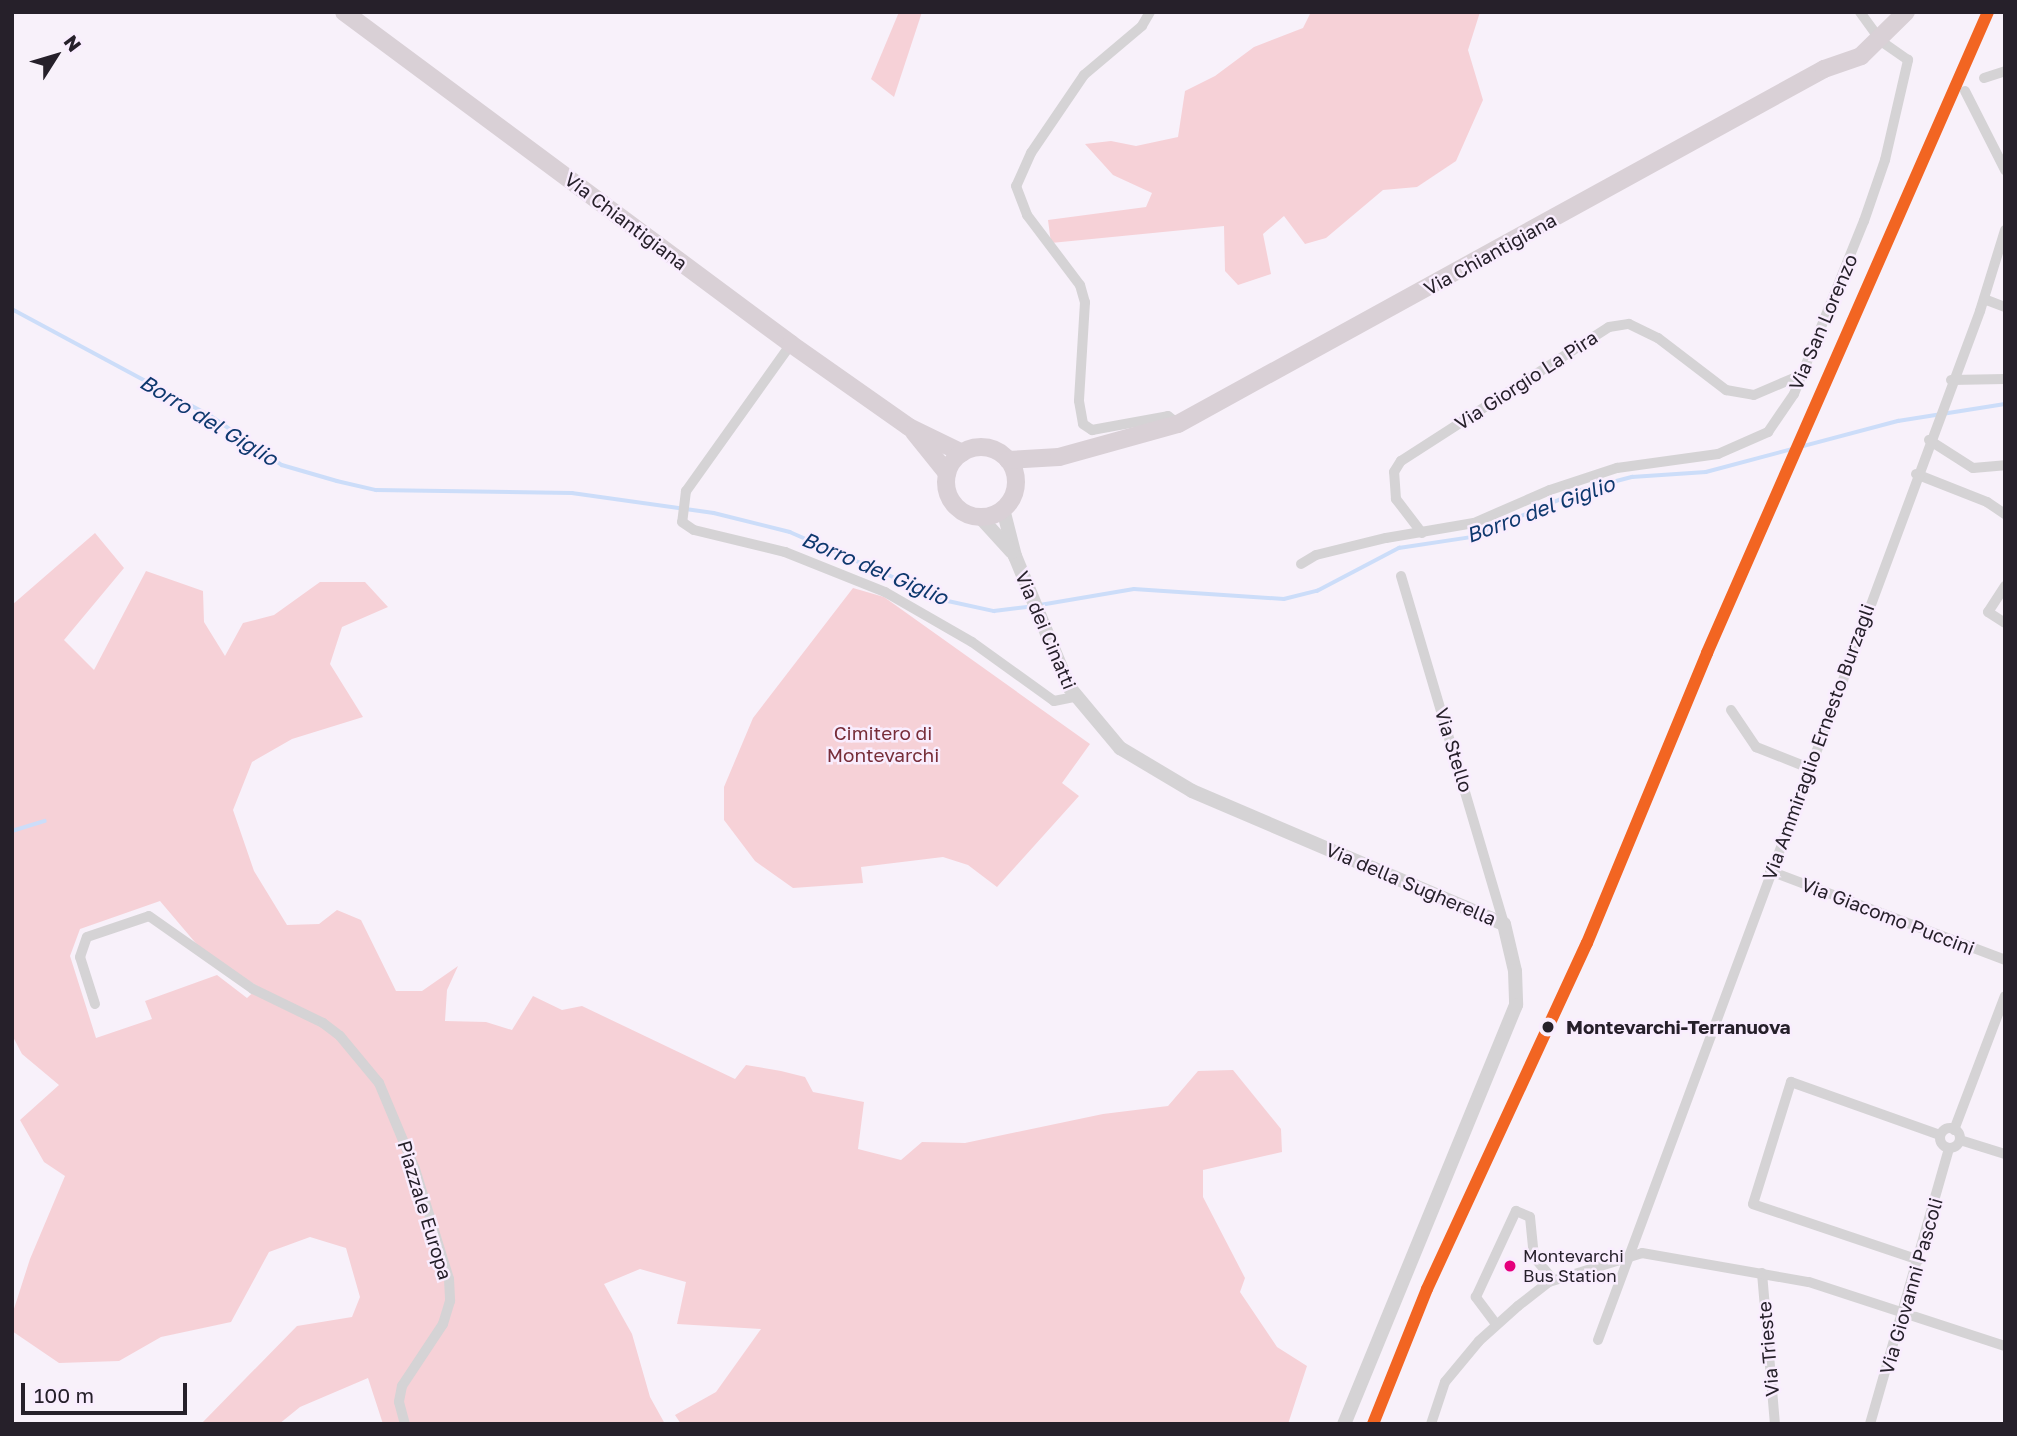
<!DOCTYPE html>
<style>
body{margin:0}
#map{position:relative;width:2017px;height:1436px;overflow:hidden;background:#f8f1fa;font-family:"Golos Text",sans-serif}
div>[style]{position:absolute}
.green>*{inset:0;background:#f6d1d7}
.stream>*{height:3.5px;margin:-1.75px;padding:0 1.75px;transform-origin:1.75px;border-radius:1.75px;background:#ccddf9}
.minor>*{height:10px;margin:-5px;padding:0 5px;transform-origin:5px;border-radius:5px;background:#d5d3d5}
.minor>.ring{margin:-5px;padding:0;box-sizing:content-box;background:none;border:10px solid #d5d3d5;border-radius:50%}
.tertiary>*{height:14px;margin:-7px;padding:0 7px;transform-origin:7px;border-radius:7px;background:#d5d3d5}
.primary>*{height:18px;margin:-9px;padding:0 9px;transform-origin:9px;border-radius:9px;background:#d9d0d6}
.primary>.ring{margin:-9px;padding:0;box-sizing:content-box;background:none;border:18px solid #d9d0d6;border-radius:50%}
.rail-1>*{height:12px;margin:-6px;padding:0 6px;transform-origin:6px;border-radius:6px;background:#f26522}
.dots>*{width:19px;height:19px;translate:-50% -50%;box-sizing:border-box;border:4px solid #f9edfe;border-radius:50%}
span{translate:-50% -50%;white-space:nowrap;text-align:center;line-height:1.15;-webkit-text-stroke:5px #f9edfe;paint-order:stroke}
.bus-label{font-size:17px;color:#26202a}
.left{translate:0 -50%;text-align:left}
.street-label{font-size:19px;color:#26202a}
.park-label{font-size:19px;color:#772d39}
.stop-label{font-size:19px;color:#26202a;font-weight:700}
.water-label{font-size:21px;color:#0e386e;font-style:italic}
.frame{position:absolute;inset:0;border:14px solid #26202a;pointer-events:none}
.north{position:absolute;left:21px;top:21px;width:70px;height:70px;-webkit-text-stroke:5px #f9edfe;paint-order:stroke;rotate:53deg;font-size:19px;font-weight:700;line-height:28px;text-align:center;color:#26202a}
.north::after{content:'';display:block;margin:auto;width:24px;height:32px;background:#26202a;clip-path:polygon(50% 0,100% 100%,50% 72%,0 100%)}
.scale{position:absolute;left:21px;top:1383px;width:166px;height:32px;box-sizing:border-box;border:4px solid #26202a;border-top:0;padding-left:9px;font-size:21px;line-height:24px;white-space:nowrap;color:#26202a;-webkit-text-stroke:5px #f9edfe;paint-order:stroke}
</style>
<div id="map">
<div class="green">
<i style="clip-path:polygon(899px 12px,922px 12px,894px 97px,871px 79px)"></i>
<i style="clip-path:polygon(1311px 12px,1480px 12px,1468px 50px,1483px 100px,1456px 161px,1417px 187px,1383px 190px,1326px 238px,1305px 244px,1284px 216px,1263px 234px,1271px 274px,1238px 285px,1225px 271px,1224px 226px,1051px 243px,1048px 220px,1146px 207px,1152px 193px,1113px 175px,1085px 144px,1111px 141px,1136px 146px,1178px 137px,1185px 91px,1215px 76px,1254px 47px,1303px 28px)"></i>
<i style="clip-path:polygon(evenodd,95px 533px,124px 568px,64px 640px,94px 670px,146px 571px,203px 591px,204px 622px,225px 656px,243px 623px,274px 615px,320px 582px,365px 582px,388px 607px,342px 627px,330px 664px,363px 717px,292px 739px,252px 762px,233px 810px,254px 871px,287px 925px,319px 924px,337px 910px,361px 920px,396px 991px,422px 991px,458px 966px,447px 990px,445px 1021px,486px 1022px,512px 1030px,533px 996px,562px 1010px,582px 1006px,735px 1079px,746px 1065px,781px 1071px,805px 1077px,813px 1092px,864px 1102px,858px 1149px,901px 1160px,922px 1142px,965px 1143px,1103px 1114px,1168px 1106px,1198px 1071px,1233px 1070px,1281px 1129px,1282px 1152px,1203px 1170px,1203px 1197px,1245px 1278px,1240px 1292px,1277px 1347px,1307px 1366px,1288px 1424px,681px 1424px,675px 1415px,716px 1392px,761px 1329px,677px 1324px,686px 1282px,640px 1269px,604px 1284px,632px 1334px,650px 1397px,665px 1424px,383px 1424px,368px 1378px,300px 1407px,279px 1424px,201px 1424px,297px 1326px,352px 1317px,360px 1297px,346px 1248px,310px 1237px,269px 1252px,231px 1322px,161px 1337px,119px 1361px,59px 1363px,12px 1331px,12px 1315px,30px 1259px,65px 1176px,44px 1162px,20px 1120px,59px 1085px,22px 1054px,12px 1035px,12px 605px,95px 533px,160px 901px,205px 954px,259px 987px,247px 998px,217px 975px,145px 1001px,152px 1019px,96px 1038px,70px 956px,80px 929px,160px 901px)"></i>
<i style="clip-path:polygon(853px 588px,884px 597px,1090px 744px,1062px 783px,1079px 796px,997px 887px,968px 865px,943px 857px,861px 867px,863px 883px,793px 888px,755px 861px,724px 820px,724px 787px,753px 718px)"></i>
</div>
<div class="stream">
<i style="left:12px;top:309px;width:226px;rotate:28.3deg"></i>
<i style="left:211px;top:416px;width:86px;rotate:34.6deg"></i>
<i style="left:282px;top:465px;width:57px;rotate:16.2deg"></i>
<i style="left:337px;top:481px;width:40px;rotate:13deg"></i>
<i style="left:376px;top:490px;width:196px;rotate:0.9deg"></i>
<i style="left:572px;top:493px;width:143px;rotate:8deg"></i>
<i style="left:714px;top:513px;width:78px;rotate:14deg"></i>
<i style="left:790px;top:532px;width:172px;rotate:23.6deg"></i>
<i style="left:948px;top:601px;width:47px;rotate:12.3deg"></i>
<i style="left:994px;top:611px;width:39px;rotate:-7deg"></i>
<i style="left:1040px;top:605px;width:95px;rotate:-9.7deg"></i>
<i style="left:1134px;top:589px;width:150px;rotate:3.8deg"></i>
<i style="left:1284px;top:599px;width:34px;rotate:-14deg"></i>
<i style="left:1317px;top:591px;width:93px;rotate:-27.7deg"></i>
<i style="left:1399px;top:548px;width:74px;rotate:-8.6deg"></i>
<i style="left:1472px;top:537px;width:120px;rotate:-23.1deg"></i>
<i style="left:1582px;top:490px;width:52px;rotate:-14.6deg"></i>
<i style="left:1632px;top:477px;width:74px;rotate:-3.9deg"></i>
<i style="left:1706px;top:472px;width:199px;rotate:-14.9deg"></i>
<i style="left:1898px;top:421px;width:108px;rotate:-9deg"></i>
<i style="left:12px;top:831px;width:34px;rotate:-17deg"></i>
</div>
<div class="minor">
<i style="left:1150px;top:12px;width:16px;rotate:120deg"></i>
<i style="left:1142px;top:26px;width:76px;rotate:139.8deg"></i>
<i style="left:1084px;top:75px;width:94px;rotate:124.2deg"></i>
<i style="left:1031px;top:153px;width:36px;rotate:114deg"></i>
<i style="left:1016px;top:186px;width:31px;rotate:69deg"></i>
<i style="left:1027px;top:215px;width:88px;rotate:52.9deg"></i>
<i style="left:1080px;top:285px;width:18px;rotate:74deg"></i>
<i style="left:1085px;top:302px;width:99px;rotate:93.5deg"></i>
<i style="left:1079px;top:401px;width:23px;rotate:80deg"></i>
<i style="left:1083px;top:424px;width:11px;rotate:34deg"></i>
<i style="left:1092px;top:430px;width:77px;rotate:-10.4deg"></i>
<i style="left:1168px;top:416px;width:13px;rotate:39deg"></i>
<i style="left:1984px;top:78px;width:22px;rotate:-18deg"></i>
<i style="left:1965px;top:91px;width:89px;rotate:63.1deg"></i>
<i style="left:1984px;top:299px;width:22px;rotate:21deg"></i>
<i style="left:791px;top:344px;width:181px;rotate:125.5deg"></i>
<i style="left:686px;top:491px;width:31px;rotate:97deg"></i>
<i style="left:682px;top:522px;width:14px;rotate:34deg"></i>
<i style="left:694px;top:530px;width:94px;rotate:13.6deg"></i>
<i style="left:785px;top:552px;width:108px;rotate:21.8deg"></i>
<i style="left:885px;top:592px;width:100px;rotate:29.9deg"></i>
<i style="left:972px;top:642px;width:101px;rotate:35.7deg"></i>
<i style="left:1054px;top:701px;width:20px;rotate:-11deg"></i>
<i style="left:1951px;top:380px;width:54px;rotate:-1.1deg"></i>
<i style="left:1929px;top:440px;width:52px;rotate:32.5deg"></i>
<i style="left:1973px;top:468px;width:32px;rotate:-5deg"></i>
<i style="left:1916px;top:474px;width:76px;rotate:21.5deg"></i>
<i style="left:1987px;top:502px;width:22px;rotate:34deg"></i>
<i style="left:1422px;top:533px;width:43px;rotate:-127.4deg"></i>
<i style="left:1396px;top:499px;width:27px;rotate:-94deg"></i>
<i style="left:1394px;top:472px;width:13px;rotate:-58deg"></i>
<i style="left:1401px;top:461px;width:247px;rotate:-32.8deg"></i>
<i style="left:1609px;top:327px;width:20px;rotate:-9deg"></i>
<i style="left:1629px;top:324px;width:32px;rotate:26deg"></i>
<i style="left:1658px;top:338px;width:86px;rotate:37.4deg"></i>
<i style="left:1726px;top:390px;width:28px;rotate:10deg"></i>
<i style="left:1754px;top:395px;width:51px;rotate:-23.1deg"></i>
<i style="left:1301px;top:564px;width:17px;rotate:-31deg"></i>
<i style="left:1316px;top:555px;width:72px;rotate:-13.7deg"></i>
<i style="left:1386px;top:538px;width:89px;rotate:-9.7deg"></i>
<i style="left:1474px;top:523px;width:83px;rotate:-23.5deg"></i>
<i style="left:1550px;top:490px;width:71px;rotate:-18.2deg"></i>
<i style="left:1617px;top:468px;width:102px;rotate:-7.9deg"></i>
<i style="left:1718px;top:454px;width:55px;rotate:-23.7deg"></i>
<i style="left:1768px;top:432px;width:46px;rotate:-55.6deg"></i>
<i style="left:1794px;top:394px;width:187px;rotate:-68deg"></i>
<i style="left:1864px;top:221px;width:65px;rotate:-71deg"></i>
<i style="left:1885px;top:160px;width:103px;rotate:-77deg"></i>
<i style="left:1908px;top:60px;width:33px;rotate:-145deg"></i>
<i style="left:1881px;top:41px;width:36px;rotate:-126deg"></i>
<i style="left:1401px;top:576px;width:363px;rotate:73.5deg"></i>
<i style="left:2005px;top:586px;width:31px;rotate:123deg"></i>
<i style="left:1988px;top:612px;width:20px;rotate:33deg"></i>
<i style="left:1731px;top:710px;width:45px;rotate:56deg"></i>
<i style="left:1756px;top:747px;width:57px;rotate:21.6deg"></i>
<i style="left:1770px;top:871px;width:251px;rotate:20.7deg"></i>
<i style="left:95px;top:1004px;width:49px;rotate:-107.7deg"></i>
<i style="left:80px;top:957px;width:21px;rotate:-71deg"></i>
<i style="left:87px;top:937px;width:65px;rotate:-18.7deg"></i>
<i style="left:149px;top:916px;width:127px;rotate:35.1deg"></i>
<i style="left:253px;top:989px;width:78px;rotate:25.9deg"></i>
<i style="left:323px;top:1023px;width:21px;rotate:37deg"></i>
<i style="left:340px;top:1036px;width:61px;rotate:50.3deg"></i>
<i style="left:379px;top:1083px;width:93px;rotate:67.3deg"></i>
<i style="left:415px;top:1169px;width:115px;rotate:72.8deg"></i>
<i style="left:449px;top:1279px;width:22px;rotate:87deg"></i>
<i style="left:450px;top:1301px;width:24px;rotate:107deg"></i>
<i style="left:443px;top:1324px;width:74px;rotate:123.5deg"></i>
<i style="left:402px;top:1386px;width:16px;rotate:101deg"></i>
<i style="left:399px;top:1402px;width:23px;rotate:75deg"></i>
<i class="ring" style="left:1940px;top:1128px;width:10px;height:10px"></i>
<i style="left:1954px;top:1130px;width:143px;rotate:-69.2deg"></i>
<i style="left:1960px;top:1140px;width:47px;rotate:17.3deg"></i>
<i style="left:1919px;top:1260px;width:175px;rotate:-161.4deg"></i>
<i style="left:1753px;top:1204px;width:128px;rotate:-72.7deg"></i>
<i style="left:1791px;top:1082px;width:158px;rotate:19.6deg"></i>
<i style="left:1762px;top:1273px;width:152px;rotate:85.1deg"></i>
<i style="left:1496px;top:1324px;width:34px;rotate:-127deg"></i>
<i style="left:1476px;top:1297px;width:95px;rotate:-65.1deg"></i>
<i style="left:1516px;top:1211px;width:15px;rotate:23deg"></i>
<i style="left:1530px;top:1217px;width:40px;rotate:84.3deg"></i>
<i style="left:1534px;top:1257px;width:30px;rotate:50deg"></i>
<i style="left:1598px;top:1340px;width:1098px;rotate:-69.63deg"></i>
<i style="left:1980px;top:311px;width:85px;rotate:-72.8deg"></i>
<i style="left:1431px;top:1424px;width:44px;rotate:-71.6deg"></i>
<i style="left:1445px;top:1382px;width:53px;rotate:-50.3deg"></i>
<i style="left:1479px;top:1341px;width:52px;rotate:-41.9deg"></i>
<i style="left:1518px;top:1306px;width:39px;rotate:-38deg"></i>
<i style="left:1549px;top:1282px;width:97px;rotate:-17.3deg"></i>
<i style="left:1642px;top:1253px;width:169px;rotate:9.9deg"></i>
<i style="left:1809px;top:1282px;width:206px;rotate:18.1deg"></i>
<i style="left:1870px;top:1424px;width:287px;rotate:-74deg"></i>
</div>
<div class="tertiary">
<i style="left:1003px;top:509px;width:49px;rotate:75.7deg"></i>
<i style="left:1015px;top:556px;width:142px;rotate:67.6deg"></i>
<i style="left:1069px;top:687px;width:80px;rotate:50.1deg"></i>
<i style="left:1120px;top:748px;width:84px;rotate:30.8deg"></i>
<i style="left:1192px;top:791px;width:339px;rotate:23.1deg"></i>
<i style="left:1504px;top:924px;width:48px;rotate:76.8deg"></i>
<i style="left:1515px;top:971px;width:34px;rotate:88deg"></i>
<i style="left:1516px;top:1005px;width:453px;rotate:112.3deg"></i>
<i style="left:980px;top:517px;width:47px;rotate:47.6deg"></i>
</div>
<div class="primary">
<i style="left:344px;top:12px;width:557px;rotate:36.6deg"></i>
<i style="left:791px;top:344px;width:144px;rotate:35.1deg"></i>
<i style="left:909px;top:427px;width:59px;rotate:26.1deg"></i>
<i style="left:914px;top:432px;width:53px;rotate:51.2deg"></i>
<i class="ring" style="left:946px;top:447px;width:52px;height:52px"></i>
<i style="left:1008px;top:460px;width:51px;rotate:-3.4deg"></i>
<i style="left:1059px;top:457px;width:123px;rotate:-15.5deg"></i>
<i style="left:1178px;top:424px;width:737px;rotate:-28.79deg"></i>
<i style="left:1824px;top:69px;width:39px;rotate:-19deg"></i>
<i style="left:1861px;top:56px;width:63px;rotate:-44.4deg"></i>
</div>
<div class="rail-1">
<i style="left:1373px;top:1424px;width:145px;rotate:-68.2deg"></i>
<i style="left:1427px;top:1289px;width:381px;rotate:-65.2deg"></i>
<i style="left:1587px;top:943px;width:314px;rotate:-67.5deg"></i>
<i style="left:1707px;top:653px;width:700px;rotate:-66.33deg"></i>
</div>
<div class="dots">
<i style="left:1548px;top:1027px;background:#26202a"></i>
<i style="left:1510px;top:1266px;background:#e5007d"></i>
</div>
<div class="bus-label">
<span class="left" style="left:1523px;top:1266px">Montevarchi<br>Bus Station</span>
</div>
<div class="street-label">
<span style="left:626px;top:221px;rotate:37deg">Via Chiantigiana</span>
<span style="left:1490px;top:254px;rotate:-29deg">Via Chiantigiana</span>
<span style="left:1823px;top:322px;rotate:-67deg">Via San Lorenzo</span>
<span style="left:1526px;top:380px;rotate:-33deg">Via Giorgio La Pira</span>
<span style="left:1046px;top:630px;rotate:67deg">Via dei Cinatti</span>
<span style="left:1818px;top:742px;rotate:-70deg">Via Ammiraglio Ernesto Burzagli</span>
<span style="left:1454px;top:750px;rotate:73deg">Via Stello</span>
<span style="left:1411px;top:884px;rotate:23deg">Via della Sugherella</span>
<span style="left:1888px;top:916px;rotate:21deg">Via Giacomo Puccini</span>
<span style="left:425px;top:1210px;rotate:73deg">Piazzale Europa</span>
<span style="left:1911px;top:1286px;rotate:-74deg">Via Giovanni Pascoli</span>
<span style="left:1768px;top:1349px;rotate:-95deg">Via Trieste</span>
</div>
<div class="park-label">
<span style="left:883px;top:744px">Cimitero di<br>Montevarchi</span>
</div>
<div class="stop-label">
<span class="left" style="left:1566px;top:1027px">Montevarchi-Terranuova</span>
</div>
<div class="water-label">
<span style="left:209px;top:420px;rotate:31deg">Borro del Giglio</span>
<span style="left:1540px;top:509px;rotate:-20deg">Borro del Giglio</span>
<span style="left:875px;top:568px;rotate:23deg">Borro del Giglio</span>
</div>
<div class="frame"></div>
<div class="north">N</div>
<div class="scale">100 m</div>
</div>
